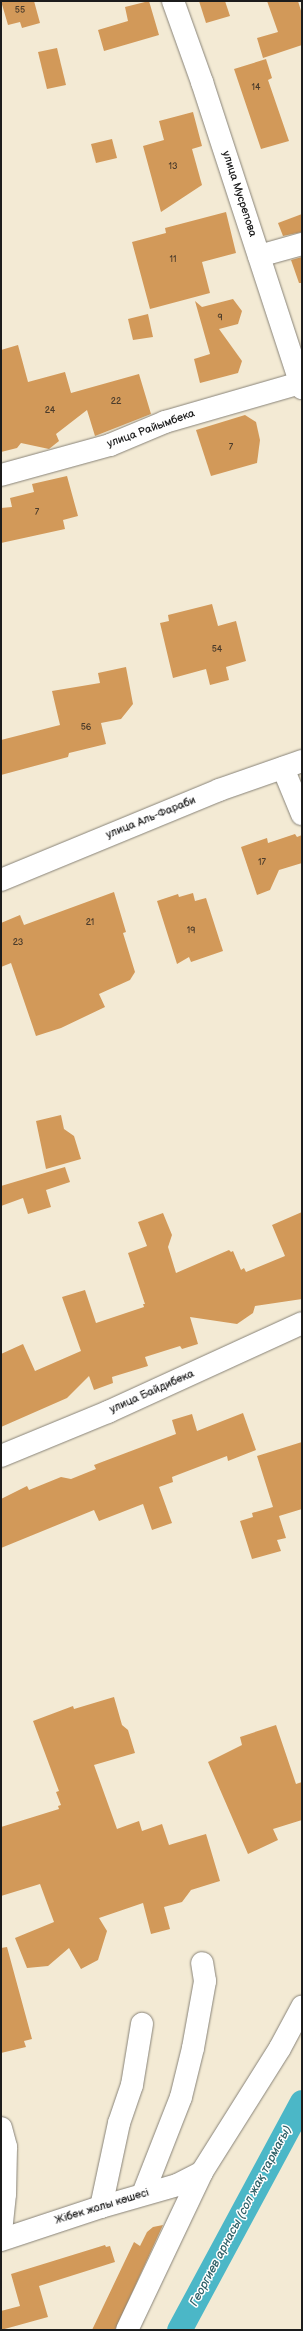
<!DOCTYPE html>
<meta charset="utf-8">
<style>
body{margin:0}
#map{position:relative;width:303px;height:2331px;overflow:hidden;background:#f3ead4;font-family:"Balsamiq Sans",sans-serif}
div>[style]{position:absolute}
.canal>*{height:25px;margin:-12.5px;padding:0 12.5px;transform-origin:12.5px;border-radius:12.5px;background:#4bb7c7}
.building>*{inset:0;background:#d29959}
.roads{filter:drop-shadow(0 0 1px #888378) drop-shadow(0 0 1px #888378)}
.minor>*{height:22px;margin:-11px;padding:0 11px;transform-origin:11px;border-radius:11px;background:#fff}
span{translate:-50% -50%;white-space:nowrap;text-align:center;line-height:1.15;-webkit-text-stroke:3px #fff;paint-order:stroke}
.number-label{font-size:9px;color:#4a3b2b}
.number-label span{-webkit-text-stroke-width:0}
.street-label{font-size:11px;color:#1c1c1c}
.water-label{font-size:12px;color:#316269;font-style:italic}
.frame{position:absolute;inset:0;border:2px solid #1c1c1c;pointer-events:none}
</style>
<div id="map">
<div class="canal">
<i style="left:179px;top:2330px;width:259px;rotate:-61.7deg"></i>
</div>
<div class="building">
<i style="clip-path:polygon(1px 1px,34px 1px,40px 23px,22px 28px,20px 22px,8px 25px)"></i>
<i style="clip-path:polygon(149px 1px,159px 35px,104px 51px,98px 30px,128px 21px,125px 7px)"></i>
<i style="clip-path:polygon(199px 1px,225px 1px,230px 16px,206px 23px)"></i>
<i style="clip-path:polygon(267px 1px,298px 1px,302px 14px,302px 45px,263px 58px,257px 38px,278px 32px)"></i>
<i style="clip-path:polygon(57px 48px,66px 85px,47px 89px,38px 52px)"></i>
<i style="clip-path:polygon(266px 59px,272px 78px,268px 80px,289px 141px,261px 149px,234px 69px)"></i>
<i style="clip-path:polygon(193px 112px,202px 146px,192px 149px,202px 185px,161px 212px,143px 146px,164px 140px,159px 121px)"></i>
<i style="clip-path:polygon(112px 139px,117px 158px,96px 163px,91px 144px)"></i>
<i style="clip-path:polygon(226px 212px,236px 253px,202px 262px,210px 293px,150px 309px,132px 242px,166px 233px,165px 228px)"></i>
<i style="clip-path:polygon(302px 214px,302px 232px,283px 236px,278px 223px)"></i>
<i style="clip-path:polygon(302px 257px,302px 283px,299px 283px,291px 260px)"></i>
<i style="clip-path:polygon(233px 299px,242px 311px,238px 324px,219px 329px,242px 361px,238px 373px,200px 383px,194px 359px,210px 354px,195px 301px,202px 307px)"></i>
<i style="clip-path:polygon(148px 314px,153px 337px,133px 340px,128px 319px)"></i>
<i style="clip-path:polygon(18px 345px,28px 382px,65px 372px,71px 393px,139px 374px,151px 414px,95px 436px,87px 410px,56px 434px,59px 441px,49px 449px,21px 443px,17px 448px,1px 452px,1px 350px)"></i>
<i style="clip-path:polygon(245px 415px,256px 422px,260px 440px,257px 463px,211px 476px,196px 430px)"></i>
<i style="clip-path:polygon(67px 476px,78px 516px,63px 520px,65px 529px,1px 543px,1px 508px,12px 507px,10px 498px,34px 492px,32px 484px)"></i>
<i style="clip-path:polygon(212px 604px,218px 626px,236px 621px,246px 661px,226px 667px,229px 680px,210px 685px,206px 669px,173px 678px,160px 623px,169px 621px,168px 615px)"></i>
<i style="clip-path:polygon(126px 667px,133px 704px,121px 719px,101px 723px,106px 744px,69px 753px,68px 757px,1px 775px,1px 740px,60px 725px,52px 691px,100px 683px,98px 673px)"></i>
<i style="clip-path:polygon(295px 834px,297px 837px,302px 835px,302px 863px,279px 870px,270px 890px,257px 895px,241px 847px,267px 838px,268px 843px)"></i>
<i style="clip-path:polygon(114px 892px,126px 932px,123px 933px,135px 972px,130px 980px,99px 994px,105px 1007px,61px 1028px,36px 1036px,11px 963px,1px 967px,1px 923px,20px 915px,24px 925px)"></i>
<i style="clip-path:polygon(193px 893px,195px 901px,206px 898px,223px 951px,191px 962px,189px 957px,177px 964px,157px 901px,178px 894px,179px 897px)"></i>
<i style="clip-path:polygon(61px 1115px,64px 1129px,74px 1136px,81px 1159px,46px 1169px,36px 1121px)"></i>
<i style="clip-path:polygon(65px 1167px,70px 1182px,46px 1190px,51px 1207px,28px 1214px,23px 1198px,1px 1206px,1px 1186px)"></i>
<i style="clip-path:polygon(302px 1212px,302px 1299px,255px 1306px,253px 1313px,237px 1324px,190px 1317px,198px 1344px,182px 1349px,180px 1346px,145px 1357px,148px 1366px,112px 1377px,113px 1383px,94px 1390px,89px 1376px,67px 1398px,1px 1427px,1px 1354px,23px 1344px,35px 1371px,81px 1351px,62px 1297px,85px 1290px,96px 1323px,144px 1307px,143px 1304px,145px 1304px,128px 1253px,147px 1246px,138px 1222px,163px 1213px,172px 1235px,168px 1247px,176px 1273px,229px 1250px,231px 1252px,233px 1251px,241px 1270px,244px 1268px,246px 1272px,285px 1256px,272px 1225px)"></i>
<i style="clip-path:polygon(243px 1413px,256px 1450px,228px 1461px,227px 1456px,172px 1477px,173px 1482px,159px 1487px,172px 1523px,152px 1530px,143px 1504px,99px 1521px,94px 1510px,1px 1548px,1px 1499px,27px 1486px,29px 1490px,61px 1477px,71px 1479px,96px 1469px,94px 1465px,176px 1434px,172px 1420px,192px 1414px,197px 1431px)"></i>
<i style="clip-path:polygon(302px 1442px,302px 1509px,279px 1516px,286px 1538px,277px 1540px,281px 1551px,252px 1559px,240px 1521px,253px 1517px,252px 1513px,273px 1507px,257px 1456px)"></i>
<i style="clip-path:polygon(114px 1697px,122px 1725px,128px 1730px,135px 1753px,94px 1765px,117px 1829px,139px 1821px,142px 1831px,162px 1824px,169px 1845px,206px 1834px,220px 1881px,191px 1890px,182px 1902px,164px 1907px,170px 1929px,151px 1934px,143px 1903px,99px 1918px,107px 1931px,98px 1960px,81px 1969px,69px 1948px,48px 1966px,27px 1968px,15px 1938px,54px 1922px,40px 1884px,1px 1896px,1px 1827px,59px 1809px,58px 1806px,61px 1805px,56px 1792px,59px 1791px,33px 1721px,73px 1706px,74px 1709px)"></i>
<i style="clip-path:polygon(276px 1725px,296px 1784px,302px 1782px,302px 1820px,273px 1829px,278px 1840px,248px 1854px,208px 1762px,242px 1745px,240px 1737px)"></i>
<i style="clip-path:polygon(7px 1947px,32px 2039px,24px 2041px,26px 2047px,1px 2053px,1px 1948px)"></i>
<i style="clip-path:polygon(163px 2225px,115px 2330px,92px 2330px,134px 2242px,140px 2246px,147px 2232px,153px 2227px)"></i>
<i style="clip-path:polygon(105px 2245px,106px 2247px,110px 2246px,115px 2262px,39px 2286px,48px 2317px,1px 2330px,1px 2311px,20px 2306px,11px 2274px)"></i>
</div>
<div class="roads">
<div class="minor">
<i style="left:173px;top:1px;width:86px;rotate:70.3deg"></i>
<i style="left:202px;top:82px;width:322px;rotate:71.9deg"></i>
<i style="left:259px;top:256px;width:45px;rotate:-15.6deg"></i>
<i style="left:1px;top:475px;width:113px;rotate:-15.4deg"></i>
<i style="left:110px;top:445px;width:60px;rotate:-22.7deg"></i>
<i style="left:165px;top:422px;width:141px;rotate:-16.1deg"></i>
<i style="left:283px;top:768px;width:50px;rotate:67.6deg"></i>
<i style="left:1px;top:880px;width:236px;rotate:-22.4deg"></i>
<i style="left:219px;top:790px;width:88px;rotate:-19.3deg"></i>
<i style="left:1px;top:1456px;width:116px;rotate:-22.4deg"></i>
<i style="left:108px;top:1412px;width:213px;rotate:-24.6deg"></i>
<i style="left:1px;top:2128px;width:20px;rotate:75deg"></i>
<i style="left:6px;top:2147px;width:47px;rotate:91.2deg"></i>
<i style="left:5px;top:2194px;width:39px;rotate:96deg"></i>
<i style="left:143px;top:2194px;width:104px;rotate:-68.6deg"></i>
<i style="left:181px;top:2097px;width:50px;rotate:-76.2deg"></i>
<i style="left:193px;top:2048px;width:68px;rotate:-79.8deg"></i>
<i style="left:205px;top:1981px;width:18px;rotate:-99deg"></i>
<i style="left:101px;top:2207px;width:86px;rotate:-77.9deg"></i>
<i style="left:119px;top:2123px;width:40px;rotate:-71.1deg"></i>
<i style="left:132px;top:2085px;width:62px;rotate:-80.7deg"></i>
<i style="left:1px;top:2240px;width:105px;rotate:-18.3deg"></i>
<i style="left:101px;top:2207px;width:79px;rotate:-16.1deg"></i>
<i style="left:177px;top:2185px;width:28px;rotate:-27deg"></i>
<i style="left:127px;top:2330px;width:175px;rotate:-64.6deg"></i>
<i style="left:202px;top:2172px;width:146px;rotate:-57.8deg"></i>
<i style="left:280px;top:2048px;width:47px;rotate:-61.8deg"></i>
</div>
</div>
<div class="number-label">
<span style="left:20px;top:11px">55</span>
<span style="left:256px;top:88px">14</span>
<span style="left:173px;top:167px">13</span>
<span style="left:173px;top:260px">11</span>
<span style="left:220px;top:318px">9</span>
<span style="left:116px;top:402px">22</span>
<span style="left:50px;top:411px">24</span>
<span style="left:231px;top:448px">7</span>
<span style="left:37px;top:513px">7</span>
<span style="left:217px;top:650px">54</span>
<span style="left:86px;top:728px">56</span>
<span style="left:262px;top:863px">17</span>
<span style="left:90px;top:923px">21</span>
<span style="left:191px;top:931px">19</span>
<span style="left:18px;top:943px">23</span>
</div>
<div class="street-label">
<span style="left:239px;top:194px;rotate:72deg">улица Мусрепова</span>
<span style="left:151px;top:429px;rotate:-20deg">улица Райымбека</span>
<span style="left:151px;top:818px;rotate:-22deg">улица Аль-Фараби</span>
<span style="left:152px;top:1392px;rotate:-24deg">улица Байдибека</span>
<span style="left:102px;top:2207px;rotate:-17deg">Жібек жолы көшесі</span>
</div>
<div class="water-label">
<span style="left:241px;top:2216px;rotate:-62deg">Георгиев арнасы (сол жақ тармағы)</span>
</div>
<div class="frame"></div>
</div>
